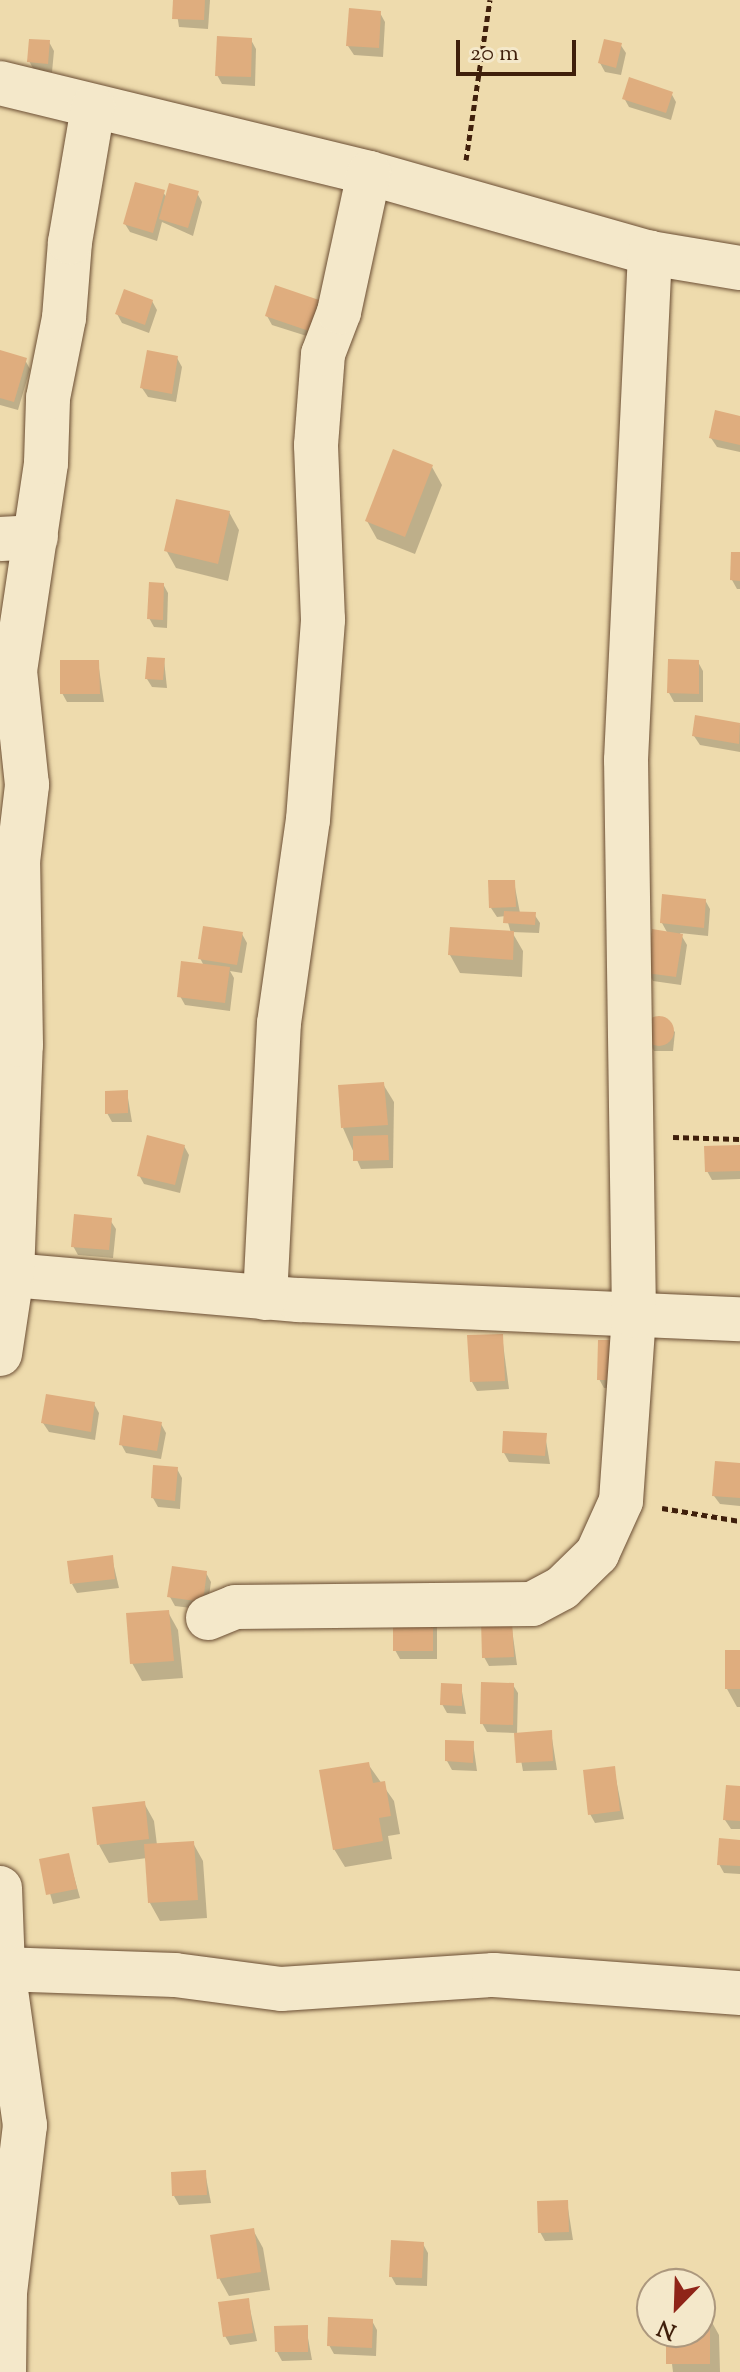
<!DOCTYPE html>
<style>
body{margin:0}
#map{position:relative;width:740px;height:2372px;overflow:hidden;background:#eedbad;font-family:"Sorts Mill Goudy",serif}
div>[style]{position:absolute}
.shadow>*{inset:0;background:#0003}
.building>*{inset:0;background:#dfad7e}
.round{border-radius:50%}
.path>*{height:5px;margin-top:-2.5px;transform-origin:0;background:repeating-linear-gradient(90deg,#3f1f0b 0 6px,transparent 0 10px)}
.roads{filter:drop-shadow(0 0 2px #6b4e34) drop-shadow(0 0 2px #6b4e34)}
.street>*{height:44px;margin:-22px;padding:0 22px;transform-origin:22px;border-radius:22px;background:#f4e8ca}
span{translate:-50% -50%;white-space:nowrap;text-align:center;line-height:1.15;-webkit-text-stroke:6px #f4e8ca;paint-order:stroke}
.north{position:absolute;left:636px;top:2268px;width:80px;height:80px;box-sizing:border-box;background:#f4e8ca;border:2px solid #ac987e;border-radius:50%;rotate:203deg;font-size:22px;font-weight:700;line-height:32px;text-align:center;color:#3f1f0b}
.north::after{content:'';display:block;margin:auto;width:28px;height:36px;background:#8f2418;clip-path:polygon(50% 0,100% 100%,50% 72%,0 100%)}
.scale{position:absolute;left:456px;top:40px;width:120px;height:36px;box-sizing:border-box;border:4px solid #3f1f0b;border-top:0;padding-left:10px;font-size:24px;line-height:28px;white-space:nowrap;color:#3f1f0b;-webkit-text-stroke:6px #f4e8ca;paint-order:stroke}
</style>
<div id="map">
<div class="shadow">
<i style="clip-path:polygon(175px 0,210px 0,208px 29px,179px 27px)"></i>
<i style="clip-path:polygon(380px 13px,385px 22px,383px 57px,354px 55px,348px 46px)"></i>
<i style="clip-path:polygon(251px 40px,256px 49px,255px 86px,222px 84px,217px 75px)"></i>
<i style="clip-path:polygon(49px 42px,54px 51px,52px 72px,34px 70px,29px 61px)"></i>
<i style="clip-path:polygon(620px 44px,626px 53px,621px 75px,605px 72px,600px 63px)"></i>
<i style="clip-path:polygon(671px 93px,676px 102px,671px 120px,629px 107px,624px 98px)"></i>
<i style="clip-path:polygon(163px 192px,167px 198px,197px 193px,202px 202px,193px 236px,162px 222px,157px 241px,130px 232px,125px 224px)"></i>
<i style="clip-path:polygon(152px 301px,157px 310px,149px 333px,122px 323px,117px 314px)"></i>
<i style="clip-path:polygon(318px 301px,323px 310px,313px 338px,272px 325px,267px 316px)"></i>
<i style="clip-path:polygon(0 352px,25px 360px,30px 369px,18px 410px,0 405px)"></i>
<i style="clip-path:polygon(177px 358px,182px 367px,176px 402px,148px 397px,142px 388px)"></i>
<i style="clip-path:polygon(740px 418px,740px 452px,717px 447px,711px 438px)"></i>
<i style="clip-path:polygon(432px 467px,442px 485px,415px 554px,377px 539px,367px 521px)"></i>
<i style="clip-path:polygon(229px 512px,239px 530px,228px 581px,176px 568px,166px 550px)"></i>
<i style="clip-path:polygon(740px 554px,740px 589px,737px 589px,732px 580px)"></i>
<i style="clip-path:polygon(163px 584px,168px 593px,167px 628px,154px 627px,149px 618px)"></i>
<i style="clip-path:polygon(164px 660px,167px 688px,152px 687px,147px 679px)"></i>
<i style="clip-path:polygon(98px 662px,104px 702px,67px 702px,62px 693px)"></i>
<i style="clip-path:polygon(698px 662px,703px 671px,703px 702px,674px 702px,669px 693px)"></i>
<i style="clip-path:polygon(697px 718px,740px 725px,740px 752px,700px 745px,694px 736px)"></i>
<i style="clip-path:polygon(514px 882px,520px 913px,534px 914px,540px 923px,539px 933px,512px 932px,523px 951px,522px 977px,460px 973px,450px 955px,511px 933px,506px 916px,497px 917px,491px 908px)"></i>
<i style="clip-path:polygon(705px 900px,710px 909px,708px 936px,680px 933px,687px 945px,681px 985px,653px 981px,648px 972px,668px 934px,662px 923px)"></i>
<i style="clip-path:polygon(242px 934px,247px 943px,242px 973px,230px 971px,234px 978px,230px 1011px,185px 1005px,180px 996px,204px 966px,200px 958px)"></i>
<i style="clip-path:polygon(659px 1017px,675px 1032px,673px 1051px,654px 1051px,649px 1042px,649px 1020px)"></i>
<i style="clip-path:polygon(383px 1084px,394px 1102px,393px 1168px,361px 1169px,343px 1128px)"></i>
<i style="clip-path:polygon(127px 1092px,132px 1122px,112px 1122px,107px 1113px)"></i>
<i style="clip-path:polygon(184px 1146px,189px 1155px,180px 1193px,144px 1184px,139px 1175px)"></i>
<i style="clip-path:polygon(740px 1147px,740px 1179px,712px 1180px,707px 1171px)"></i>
<i style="clip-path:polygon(110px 1220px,116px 1229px,113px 1258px,78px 1255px,73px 1246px)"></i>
<i style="clip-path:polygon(502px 1336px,509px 1389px,477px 1391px,472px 1382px)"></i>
<i style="clip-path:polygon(600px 1342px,625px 1388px,604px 1388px,599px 1379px)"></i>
<i style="clip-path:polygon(94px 1404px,99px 1413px,95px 1440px,49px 1432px,43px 1423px)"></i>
<i style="clip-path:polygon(161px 1424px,166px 1433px,161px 1459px,126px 1453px,121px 1444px)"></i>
<i style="clip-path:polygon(545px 1435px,550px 1464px,509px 1462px,504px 1453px)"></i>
<i style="clip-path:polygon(740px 1465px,740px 1506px,720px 1504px,714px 1496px)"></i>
<i style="clip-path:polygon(177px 1469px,182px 1478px,180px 1509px,158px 1507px,153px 1498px)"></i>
<i style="clip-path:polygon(112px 1558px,119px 1588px,77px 1593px,72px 1584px)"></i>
<i style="clip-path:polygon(206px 1573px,211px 1582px,207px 1610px,175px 1606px,170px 1597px)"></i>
<i style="clip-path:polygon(168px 1612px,178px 1630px,183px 1678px,142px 1681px,132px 1663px)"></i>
<i style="clip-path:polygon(437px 1622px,437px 1659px,400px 1659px,395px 1650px)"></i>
<i style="clip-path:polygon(511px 1622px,517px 1665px,489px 1666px,484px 1657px)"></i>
<i style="clip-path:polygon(740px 1652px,740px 1707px,737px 1707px,727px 1689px)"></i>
<i style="clip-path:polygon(513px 1685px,518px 1693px,517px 1735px,551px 1732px,557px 1770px,523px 1771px,516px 1733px,487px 1732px,482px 1723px)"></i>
<i style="clip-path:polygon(461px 1686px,466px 1714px,447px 1713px,442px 1704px)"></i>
<i style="clip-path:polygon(473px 1743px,477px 1771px,452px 1770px,447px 1761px)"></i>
<i style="clip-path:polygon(368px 1764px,394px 1801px,400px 1834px,388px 1836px,392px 1859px,345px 1867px,334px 1849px)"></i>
<i style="clip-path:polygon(614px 1769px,624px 1819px,595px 1823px,590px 1814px)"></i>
<i style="clip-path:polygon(740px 1788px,740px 1829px,731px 1829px,725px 1820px)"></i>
<i style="clip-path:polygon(144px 1803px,154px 1821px,157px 1845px,193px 1843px,203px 1861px,207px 1918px,160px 1921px,150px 1903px,147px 1858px,109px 1863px,99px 1845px)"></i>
<i style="clip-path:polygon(740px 1842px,740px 1874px,724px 1873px,719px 1864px)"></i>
<i style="clip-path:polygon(68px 1855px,80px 1898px,53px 1904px,41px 1861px)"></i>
<i style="clip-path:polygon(205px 2172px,211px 2203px,179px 2205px,174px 2196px)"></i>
<i style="clip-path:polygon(567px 2202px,573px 2240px,545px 2241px,540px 2232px)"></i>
<i style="clip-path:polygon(253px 2230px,263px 2248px,270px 2290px,229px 2296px,219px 2278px)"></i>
<i style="clip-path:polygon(423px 2244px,428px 2253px,427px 2286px,396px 2285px,391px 2276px)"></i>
<i style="clip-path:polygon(248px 2300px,257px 2341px,230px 2345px,225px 2336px)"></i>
<i style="clip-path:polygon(700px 2317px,709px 2317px,719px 2335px,720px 2372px,673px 2372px,668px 2332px,700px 2332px)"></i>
<i style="clip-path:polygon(372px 2321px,377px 2330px,376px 2356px,334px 2354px,329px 2345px)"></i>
<i style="clip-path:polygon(306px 2327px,312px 2360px,282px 2361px,277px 2352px)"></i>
</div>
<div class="building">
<i style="clip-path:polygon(173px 0,205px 0,204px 20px,172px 19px)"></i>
<i style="clip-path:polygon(349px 8px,381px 11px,379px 48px,346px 46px)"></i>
<i style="clip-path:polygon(217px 36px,252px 38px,251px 77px,215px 76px)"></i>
<i style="clip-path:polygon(29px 39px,50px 40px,48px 64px,27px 62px)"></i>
<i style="clip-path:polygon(604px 39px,622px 43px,616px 68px,598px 63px)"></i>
<i style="clip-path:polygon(629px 77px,673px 92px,666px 113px,622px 99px)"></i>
<i style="clip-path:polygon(135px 182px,165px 190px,153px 233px,123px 224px)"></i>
<i style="clip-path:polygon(169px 183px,199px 191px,188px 228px,159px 219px)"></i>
<i style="clip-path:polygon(275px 285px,319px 300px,309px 331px,265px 316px)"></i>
<i style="clip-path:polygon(124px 289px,153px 300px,145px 325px,115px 314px)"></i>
<i style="clip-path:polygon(0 350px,27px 358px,14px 402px,0 398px)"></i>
<i style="clip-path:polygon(147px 350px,178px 356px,172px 394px,140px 388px)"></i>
<i style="clip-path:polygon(715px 410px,740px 416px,740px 445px,709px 438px)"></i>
<i style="clip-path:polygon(393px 449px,433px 465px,405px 537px,365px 521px)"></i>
<i style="clip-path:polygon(176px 499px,230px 511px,218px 564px,164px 551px)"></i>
<i style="clip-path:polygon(731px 552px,740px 552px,740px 581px,730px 580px)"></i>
<i style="clip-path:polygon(149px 582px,164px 583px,163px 620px,147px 619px)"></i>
<i style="clip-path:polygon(147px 657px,165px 658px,163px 680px,145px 679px)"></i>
<i style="clip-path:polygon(668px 659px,699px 660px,699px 694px,667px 693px)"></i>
<i style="clip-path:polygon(60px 660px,99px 660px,100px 694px,60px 694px)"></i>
<i style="clip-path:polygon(695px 715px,740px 723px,739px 744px,692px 736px)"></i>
<i style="clip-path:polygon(488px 880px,515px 880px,516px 907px,489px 908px)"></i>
<i style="clip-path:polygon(662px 894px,706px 899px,704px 928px,660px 923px)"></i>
<i style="clip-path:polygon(504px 911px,536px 912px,535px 925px,503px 923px)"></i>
<i style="clip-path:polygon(203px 926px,243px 932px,237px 965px,198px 959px)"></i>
<i style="clip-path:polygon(450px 927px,514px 931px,513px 960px,448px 955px)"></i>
<i style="clip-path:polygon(652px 929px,683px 934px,676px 977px,646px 973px)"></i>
<i style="clip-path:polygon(181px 961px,230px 967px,225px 1003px,177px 997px)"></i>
<i class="round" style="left:644px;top:1016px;width:30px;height:30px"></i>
<i style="clip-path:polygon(384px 1082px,388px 1125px,341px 1128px,338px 1085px)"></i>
<i style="clip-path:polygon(128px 1090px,128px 1113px,105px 1114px,105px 1091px)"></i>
<i style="clip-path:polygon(147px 1135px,185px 1145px,175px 1185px,137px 1176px)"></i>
<i style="clip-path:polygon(388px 1135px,389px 1160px,353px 1161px,353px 1136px)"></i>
<i style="clip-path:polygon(740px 1145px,740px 1171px,705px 1172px,704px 1146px)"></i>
<i style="clip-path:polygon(74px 1214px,112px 1218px,109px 1250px,71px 1247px)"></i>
<i style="clip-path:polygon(503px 1334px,505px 1381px,470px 1382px,467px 1335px)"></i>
<i style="clip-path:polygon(598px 1340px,622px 1340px,621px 1380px,597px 1380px)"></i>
<i style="clip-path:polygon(46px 1394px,95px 1402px,91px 1432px,41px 1423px)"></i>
<i style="clip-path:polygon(123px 1415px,162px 1422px,157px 1451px,119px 1445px)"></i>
<i style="clip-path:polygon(503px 1431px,547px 1433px,545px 1456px,502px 1453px)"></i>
<i style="clip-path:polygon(715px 1461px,740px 1463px,740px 1498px,712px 1496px)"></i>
<i style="clip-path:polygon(153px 1465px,178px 1467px,175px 1501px,151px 1498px)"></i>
<i style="clip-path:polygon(113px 1555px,115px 1579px,70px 1584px,67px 1561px)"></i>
<i style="clip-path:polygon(172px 1566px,207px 1571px,203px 1602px,167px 1597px)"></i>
<i style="clip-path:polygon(169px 1610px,174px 1661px,130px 1664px,126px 1613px)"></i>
<i style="clip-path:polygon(393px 1611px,433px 1611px,433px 1651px,393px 1651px)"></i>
<i style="clip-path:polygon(481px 1620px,512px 1620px,514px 1657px,482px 1658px)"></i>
<i style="clip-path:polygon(725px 1650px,740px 1650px,740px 1689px,725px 1689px)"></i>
<i style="clip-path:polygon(481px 1682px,514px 1683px,513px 1725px,480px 1724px)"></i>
<i style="clip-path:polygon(441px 1683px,462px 1684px,462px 1706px,440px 1705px)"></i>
<i style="clip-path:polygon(552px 1730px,553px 1761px,516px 1763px,514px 1733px)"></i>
<i style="clip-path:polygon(445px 1740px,474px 1741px,473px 1763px,445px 1761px)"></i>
<i style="clip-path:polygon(369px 1762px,373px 1783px,385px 1781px,391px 1816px,379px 1818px,383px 1841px,333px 1850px,319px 1770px)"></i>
<i style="clip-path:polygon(615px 1766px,620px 1811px,588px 1815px,583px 1770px)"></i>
<i style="clip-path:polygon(726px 1785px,740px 1786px,740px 1821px,723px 1820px)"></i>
<i style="clip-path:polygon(145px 1801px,149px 1839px,97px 1845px,92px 1807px)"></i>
<i style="clip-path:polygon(719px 1838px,740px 1840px,740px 1866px,717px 1865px)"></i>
<i style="clip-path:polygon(194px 1841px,198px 1900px,148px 1903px,144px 1844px)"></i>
<i style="clip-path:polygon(69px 1853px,77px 1889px,46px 1895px,39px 1859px)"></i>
<i style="clip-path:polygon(206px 2170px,207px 2195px,172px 2196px,171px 2172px)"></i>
<i style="clip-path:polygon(568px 2200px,569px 2232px,538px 2233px,537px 2201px)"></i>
<i style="clip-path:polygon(254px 2228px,261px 2272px,217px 2279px,210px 2235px)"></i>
<i style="clip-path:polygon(391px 2240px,424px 2242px,422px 2278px,389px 2277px)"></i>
<i style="clip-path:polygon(249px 2298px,253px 2333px,223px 2337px,218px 2302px)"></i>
<i style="clip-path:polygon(700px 2315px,710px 2315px,710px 2364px,666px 2364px,666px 2332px,700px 2332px)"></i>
<i style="clip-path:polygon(328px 2317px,373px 2319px,372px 2348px,327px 2346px)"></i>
<i style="clip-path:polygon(308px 2325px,308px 2352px,275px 2352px,274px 2326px)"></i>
</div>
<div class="path">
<i style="left:466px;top:160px;width:162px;rotate:-81.5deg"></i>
<i style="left:673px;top:1137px;width:67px;rotate:1.7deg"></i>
<i style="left:662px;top:1508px;width:79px;rotate:9.5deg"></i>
</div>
<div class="roads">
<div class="street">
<i style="left:0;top:83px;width:380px;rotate:13.7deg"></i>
<i style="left:369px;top:173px;width:292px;rotate:15.9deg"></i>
<i style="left:650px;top:253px;width:91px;rotate:9.5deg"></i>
<i style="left:0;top:539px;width:36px;rotate:-3deg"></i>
<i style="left:0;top:1274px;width:300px;rotate:5deg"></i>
<i style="left:299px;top:1300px;width:441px;rotate:2.5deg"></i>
<i style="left:265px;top:1298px;width:275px;rotate:-87.1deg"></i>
<i style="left:279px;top:1023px;width:205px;rotate:-81.9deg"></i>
<i style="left:308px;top:820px;width:201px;rotate:-85.7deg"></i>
<i style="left:323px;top:620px;width:175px;rotate:-92.3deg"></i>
<i style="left:316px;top:445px;width:91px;rotate:-85.6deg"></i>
<i style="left:323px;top:354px;width:45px;rotate:-69.1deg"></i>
<i style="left:339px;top:312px;width:142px;rotate:-77.8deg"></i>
<i style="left:0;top:1354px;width:80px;rotate:-81.4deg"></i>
<i style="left:12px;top:1275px;width:230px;rotate:-87.8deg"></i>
<i style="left:21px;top:1045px;width:183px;rotate:-90.9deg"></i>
<i style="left:18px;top:862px;width:78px;rotate:-83.3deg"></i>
<i style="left:27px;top:785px;width:115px;rotate:-96deg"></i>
<i style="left:15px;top:671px;width:210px;rotate:-81.5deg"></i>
<i style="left:46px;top:463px;width:65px;rotate:-88.2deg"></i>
<i style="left:48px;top:398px;width:82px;rotate:-78.7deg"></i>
<i style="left:64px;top:318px;width:76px;rotate:-85.5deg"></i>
<i style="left:70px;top:242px;width:137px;rotate:-80.3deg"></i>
<i style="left:208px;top:1618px;width:29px;rotate:-22deg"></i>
<i style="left:235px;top:1607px;width:297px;rotate:-0.6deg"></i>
<i style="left:532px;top:1604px;width:34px;rotate:-28deg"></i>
<i style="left:562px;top:1588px;width:49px;rotate:-44.2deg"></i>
<i style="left:597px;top:1554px;width:58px;rotate:-65.6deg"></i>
<i style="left:621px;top:1501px;width:185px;rotate:-86deg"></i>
<i style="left:634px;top:1316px;width:556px;rotate:-90.82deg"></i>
<i style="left:626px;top:760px;width:508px;rotate:-87.29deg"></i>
<i style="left:0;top:1888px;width:81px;rotate:87.9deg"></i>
<i style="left:3px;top:1969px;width:158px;rotate:82deg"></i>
<i style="left:25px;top:2125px;width:169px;rotate:96.8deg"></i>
<i style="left:5px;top:2293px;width:79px;rotate:90.7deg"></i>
<i style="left:0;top:1969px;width:175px;rotate:2deg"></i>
<i style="left:175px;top:1975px;width:107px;rotate:7.5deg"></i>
<i style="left:281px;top:1989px;width:213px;rotate:-3.8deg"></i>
<i style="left:494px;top:1975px;width:247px;rotate:4.2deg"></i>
</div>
</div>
<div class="north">N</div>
<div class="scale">20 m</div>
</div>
